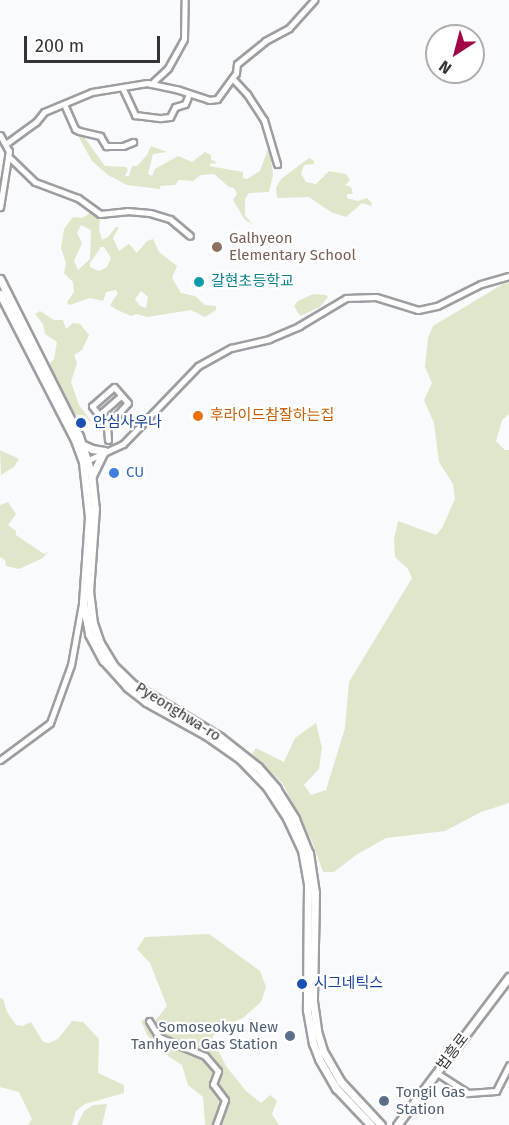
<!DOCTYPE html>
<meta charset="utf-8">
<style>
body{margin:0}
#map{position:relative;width:509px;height:1125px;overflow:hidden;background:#f9fafd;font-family:"Fira Sans","Noto Sans KR",sans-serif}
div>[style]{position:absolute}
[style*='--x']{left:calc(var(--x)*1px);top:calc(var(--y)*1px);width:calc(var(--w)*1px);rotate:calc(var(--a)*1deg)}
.green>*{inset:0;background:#e0e6c9}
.roads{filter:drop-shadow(2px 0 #9d9ea1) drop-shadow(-2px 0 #9d9ea1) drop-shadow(0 2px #9d9ea1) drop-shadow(0 -2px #9d9ea1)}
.street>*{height:5px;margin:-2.5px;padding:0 2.5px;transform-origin:2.5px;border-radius:2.5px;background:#fff}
.secondary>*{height:7px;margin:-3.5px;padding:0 3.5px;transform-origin:3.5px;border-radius:3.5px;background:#fff}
.dots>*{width:16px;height:16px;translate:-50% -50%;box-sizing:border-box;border:3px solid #fff;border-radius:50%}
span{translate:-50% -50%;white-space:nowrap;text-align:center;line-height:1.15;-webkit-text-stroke:4.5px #fff;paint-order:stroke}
.education-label{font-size:15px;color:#785e54}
.left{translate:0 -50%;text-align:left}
.culture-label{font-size:15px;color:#0d838f}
.food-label{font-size:15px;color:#c56008}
.transit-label{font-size:15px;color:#164399}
.shop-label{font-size:15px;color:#366cbe}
.street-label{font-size:15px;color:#343435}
.service-label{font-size:15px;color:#4e5e75}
.right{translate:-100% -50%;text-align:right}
.north{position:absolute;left:425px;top:24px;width:60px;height:60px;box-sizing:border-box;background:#fff;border:2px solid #aeaeae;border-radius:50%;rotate:216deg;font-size:16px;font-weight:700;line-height:24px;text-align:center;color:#343435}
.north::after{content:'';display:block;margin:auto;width:21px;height:27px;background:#a10647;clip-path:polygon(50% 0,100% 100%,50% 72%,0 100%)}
.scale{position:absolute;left:24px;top:36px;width:136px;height:27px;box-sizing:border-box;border:3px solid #343435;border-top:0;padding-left:8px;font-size:18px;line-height:21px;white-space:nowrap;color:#343435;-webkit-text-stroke:4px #fff;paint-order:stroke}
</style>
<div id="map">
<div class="green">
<i style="clip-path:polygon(77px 134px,84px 137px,105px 166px,126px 167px,128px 170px,125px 176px,129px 176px,132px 166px,137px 166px,147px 155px,151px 146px,167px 152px,153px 154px,148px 174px,152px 176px,155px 169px,178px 156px,192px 162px,205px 152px,211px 155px,211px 160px,215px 161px,216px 164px,212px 163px,209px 166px,243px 172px,243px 178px,247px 179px,260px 171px,269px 146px,273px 175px,269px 192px,249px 193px,245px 199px,245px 216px,253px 224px,245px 220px,233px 200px,237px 194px,234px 188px,229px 187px,214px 174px,201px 175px,193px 181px,179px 180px,175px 185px,160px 186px,160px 189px,127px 185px,108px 175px,92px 161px)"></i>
<i style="clip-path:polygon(309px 158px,314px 161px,314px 164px,304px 165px,301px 174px,306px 182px,316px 184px,329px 171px,346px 174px,350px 180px,345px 185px,351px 187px,353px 194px,347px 194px,347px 198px,358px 201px,367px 198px,372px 203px,371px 206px,362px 203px,346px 217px,331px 212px,309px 197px,277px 198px,276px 188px,281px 179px)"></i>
<i style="clip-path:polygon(evenodd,90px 213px,100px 220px,99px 230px,102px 240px,108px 237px,116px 227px,119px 227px,113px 238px,119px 251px,129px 244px,137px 253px,147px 241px,153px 239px,159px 252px,177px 266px,172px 278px,181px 293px,195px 296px,205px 305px,216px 306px,216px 310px,205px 317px,191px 310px,147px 317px,137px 314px,131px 316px,115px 309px,110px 305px,118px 293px,116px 290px,106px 292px,103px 301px,90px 298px,69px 305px,67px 302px,74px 292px,73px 282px,64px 273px,66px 263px,61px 248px,64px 229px,73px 217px,82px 218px,90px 213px,81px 225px,91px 230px,90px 259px,78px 270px,74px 261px,82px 243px,77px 233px,81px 225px,90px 213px,101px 247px,104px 247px,111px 258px,107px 267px,99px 271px,90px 267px,90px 263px,101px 247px,90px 213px,141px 291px,148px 297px,146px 308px,140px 306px,135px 299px,141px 291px)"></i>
<i style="clip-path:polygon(509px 283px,509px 414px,502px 420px,496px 441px,505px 450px,509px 450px,509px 803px,481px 812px,445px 831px,386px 838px,356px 855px,334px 872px,323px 872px,313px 844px,283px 784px,252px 754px,256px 748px,284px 762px,295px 738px,316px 723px,322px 748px,319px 769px,304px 785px,311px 795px,326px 790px,345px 728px,349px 682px,412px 578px,408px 569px,395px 557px,394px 539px,398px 521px,436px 535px,442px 528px,455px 499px,453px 484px,439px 462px,434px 423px,424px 400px,432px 383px,425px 367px,428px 338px,433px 326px,503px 284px)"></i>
<i style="clip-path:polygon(313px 294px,326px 295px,328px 297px,320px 307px,300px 316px,294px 306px,298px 301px)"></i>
<i style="clip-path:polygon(40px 311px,54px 320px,63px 320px,66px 329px,73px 323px,80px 324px,89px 335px,82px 350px,74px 355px,77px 363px,71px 382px,79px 405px,91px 421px,88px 422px,71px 411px,47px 366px,54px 359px,57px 342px,45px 334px,43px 324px,35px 314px)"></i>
<i style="clip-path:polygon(0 450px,19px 459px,14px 467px,1px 475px)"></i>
<i style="clip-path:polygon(8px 502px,16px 514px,8px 525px,16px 531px,16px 535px,44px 554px,49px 551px,43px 558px,19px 569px,6px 566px,5px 560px,0 557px,0 505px)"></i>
<i style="clip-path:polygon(209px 934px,260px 971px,266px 987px,261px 1002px,243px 1018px,219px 1028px,212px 1038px,226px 1066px,246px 1091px,261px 1103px,270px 1095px,277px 1101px,272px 1114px,279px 1125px,205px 1125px,203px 1097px,188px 1085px,182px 1065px,165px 1054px,147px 1035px,141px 1020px,155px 1021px,167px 1006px,150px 963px,137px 949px,145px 937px)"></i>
<i style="clip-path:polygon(0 998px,3px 999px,7px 1012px,16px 1025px,23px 1026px,31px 1022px,43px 1042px,49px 1043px,58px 1039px,72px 1021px,83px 1022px,99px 1039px,98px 1073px,124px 1085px,124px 1093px,85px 1104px,76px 1111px,72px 1125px,28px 1125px,32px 1119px,19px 1092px,0 1087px)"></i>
<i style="clip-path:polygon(107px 1104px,102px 1125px,77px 1125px,84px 1111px,93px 1105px)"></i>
</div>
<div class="roads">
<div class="street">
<i style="--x:233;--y:79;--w:21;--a:47"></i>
<i style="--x:247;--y:94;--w:31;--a:57"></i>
<i style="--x:264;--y:120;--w:46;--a:73.5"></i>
<i style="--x:151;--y:84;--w:23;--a:-43"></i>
<i style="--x:168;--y:68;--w:33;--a:-61"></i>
<i style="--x:184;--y:39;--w:39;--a:-89"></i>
<i style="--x:123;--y:89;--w:29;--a:65"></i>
<i style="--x:135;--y:115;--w:26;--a:7"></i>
<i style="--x:161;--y:118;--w:9;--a:-6"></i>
<i style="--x:170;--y:117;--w:11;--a:-63"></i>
<i style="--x:175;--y:107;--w:10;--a:-17"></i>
<i style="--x:185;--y:104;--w:11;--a:-68"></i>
<i style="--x:64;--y:104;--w:27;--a:66"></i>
<i style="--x:75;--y:129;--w:4;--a:27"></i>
<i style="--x:79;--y:131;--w:22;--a:13"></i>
<i style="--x:100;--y:136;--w:12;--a:59"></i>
<i style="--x:106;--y:146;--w:17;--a:0"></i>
<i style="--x:123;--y:146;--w:11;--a:-22"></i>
<i style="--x:0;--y:135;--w:18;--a:61"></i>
<i style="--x:9;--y:151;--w:57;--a:99.1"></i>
<i style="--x:7;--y:143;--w:36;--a:-36"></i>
<i style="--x:36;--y:122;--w:13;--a:-51"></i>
<i style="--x:44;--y:112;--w:52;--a:-22.6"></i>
<i style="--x:92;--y:92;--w:56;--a:-9.3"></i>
<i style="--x:147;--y:83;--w:30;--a:12"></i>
<i style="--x:176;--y:89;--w:35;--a:18"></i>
<i style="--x:209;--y:100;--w:8;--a:-7"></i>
<i style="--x:217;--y:99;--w:32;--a:-54"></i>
<i style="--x:236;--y:73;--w:9;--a:-84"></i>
<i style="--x:237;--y:64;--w:36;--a:-39"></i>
<i style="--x:265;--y:41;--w:27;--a:-28"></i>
<i style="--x:289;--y:28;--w:38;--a:-48"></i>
<i style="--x:8;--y:156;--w:37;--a:44"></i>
<i style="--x:35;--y:182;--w:46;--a:20.4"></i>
<i style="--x:78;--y:198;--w:27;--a:36"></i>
<i style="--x:100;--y:214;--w:27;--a:-6"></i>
<i style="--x:127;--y:211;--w:23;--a:5"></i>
<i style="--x:150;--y:213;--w:21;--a:17"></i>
<i style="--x:170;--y:219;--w:26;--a:40"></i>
<i style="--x:99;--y:415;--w:29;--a:-41"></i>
<i style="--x:107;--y:426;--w:31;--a:-48"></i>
<i style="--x:128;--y:403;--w:21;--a:-131"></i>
<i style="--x:114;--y:387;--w:29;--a:139"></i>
<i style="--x:92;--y:406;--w:25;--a:53"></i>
<i style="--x:107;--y:426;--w:14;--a:86"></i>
<i style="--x:84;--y:462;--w:43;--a:-24.8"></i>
<i style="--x:123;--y:444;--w:108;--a:-46.1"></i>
<i style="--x:198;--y:366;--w:38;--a:-29"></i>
<i style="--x:231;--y:348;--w:39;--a:-13"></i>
<i style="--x:269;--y:339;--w:33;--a:-23"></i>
<i style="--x:299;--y:326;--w:55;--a:-30.8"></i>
<i style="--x:346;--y:298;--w:30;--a:-2"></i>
<i style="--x:376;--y:297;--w:44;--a:17.2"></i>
<i style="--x:418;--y:310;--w:19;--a:-12"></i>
<i style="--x:437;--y:306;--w:49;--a:-26.6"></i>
<i style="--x:481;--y:284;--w:29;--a:-16"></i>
<i style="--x:0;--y:760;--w:62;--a:-36.5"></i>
<i style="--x:50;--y:723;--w:62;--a:-70.1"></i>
<i style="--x:71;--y:665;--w:62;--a:-79.8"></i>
<i style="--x:149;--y:1021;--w:19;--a:58"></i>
<i style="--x:159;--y:1037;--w:50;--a:22.4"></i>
<i style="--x:205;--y:1056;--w:20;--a:49"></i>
<i style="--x:218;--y:1071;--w:14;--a:111"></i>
<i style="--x:213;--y:1084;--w:20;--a:53"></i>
<i style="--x:225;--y:1100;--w:27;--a:110"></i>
<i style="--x:437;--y:1073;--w:37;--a:33"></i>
<i style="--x:468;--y:1093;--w:28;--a:-4"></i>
<i style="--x:496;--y:1091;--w:29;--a:-63"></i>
</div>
<div class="secondary">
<i style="--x:0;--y:279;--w:176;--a:63.3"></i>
<i style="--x:79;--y:436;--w:38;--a:72"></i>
<i style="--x:91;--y:472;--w:36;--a:84"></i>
<i style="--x:95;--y:508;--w:83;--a:94.1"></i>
<i style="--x:89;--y:591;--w:32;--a:83"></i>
<i style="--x:93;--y:623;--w:21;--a:71"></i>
<i style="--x:100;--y:643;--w:27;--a:59"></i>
<i style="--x:114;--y:666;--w:28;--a:44"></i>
<i style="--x:134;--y:685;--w:100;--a:31.2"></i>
<i style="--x:220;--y:737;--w:48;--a:38.3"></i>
<i style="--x:258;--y:767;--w:28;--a:49"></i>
<i style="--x:276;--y:788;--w:36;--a:58"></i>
<i style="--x:295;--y:819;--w:37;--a:68"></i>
<i style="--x:309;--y:853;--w:40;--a:81.5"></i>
<i style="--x:315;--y:893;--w:108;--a:91.1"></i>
<i style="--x:313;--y:1001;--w:30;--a:82"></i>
<i style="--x:317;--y:1031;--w:21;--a:73"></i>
<i style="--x:323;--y:1051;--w:34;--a:60"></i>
<i style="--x:340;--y:1081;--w:60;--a:47"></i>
<i style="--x:0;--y:294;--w:164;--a:62.8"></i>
<i style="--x:75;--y:440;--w:23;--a:70"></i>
<i style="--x:83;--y:462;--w:55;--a:83.8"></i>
<i style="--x:89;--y:517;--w:85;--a:94"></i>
<i style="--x:83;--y:602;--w:33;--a:79"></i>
<i style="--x:89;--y:634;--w:30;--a:62"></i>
<i style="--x:103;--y:660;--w:36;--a:48"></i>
<i style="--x:127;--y:687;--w:24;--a:38"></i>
<i style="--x:146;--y:702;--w:70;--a:29.1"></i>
<i style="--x:207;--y:736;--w:40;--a:34.9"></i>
<i style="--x:240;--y:759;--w:39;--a:46"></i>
<i style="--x:267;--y:787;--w:37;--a:57"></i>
<i style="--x:287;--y:818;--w:35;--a:65"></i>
<i style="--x:302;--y:850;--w:35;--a:80"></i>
<i style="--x:308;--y:884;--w:126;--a:90.5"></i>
<i style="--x:307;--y:1010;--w:34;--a:80"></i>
<i style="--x:313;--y:1043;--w:17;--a:69"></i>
<i style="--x:319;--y:1059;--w:34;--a:60"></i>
<i style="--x:336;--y:1088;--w:51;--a:46.6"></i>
<i style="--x:83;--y:445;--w:10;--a:24"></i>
<i style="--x:92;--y:449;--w:12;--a:9"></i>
<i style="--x:104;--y:451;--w:28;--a:116"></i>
<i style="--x:397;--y:1125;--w:186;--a:-52.9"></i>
</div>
</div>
<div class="dots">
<i style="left:217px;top:247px;background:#8d6e63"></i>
<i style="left:199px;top:282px;background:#0f9aa8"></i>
<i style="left:198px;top:416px;background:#e8710a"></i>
<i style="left:81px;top:423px;background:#1a4fb4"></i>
<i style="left:114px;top:473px;background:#3f7fe0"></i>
<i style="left:302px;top:984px;background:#1a4fb4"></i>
<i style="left:290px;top:1036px;background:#5c6f8a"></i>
<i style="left:384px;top:1101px;background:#5c6f8a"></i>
</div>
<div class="education-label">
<span class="left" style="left:229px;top:247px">Galhyeon<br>Elementary School</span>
</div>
<div class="culture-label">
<span class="left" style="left:211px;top:282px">갈현초등학교</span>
</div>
<div class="food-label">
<span class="left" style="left:210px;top:416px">후라이드참잘하는집</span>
</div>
<div class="transit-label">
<span class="left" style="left:93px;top:423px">안심사우나</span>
<span class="left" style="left:314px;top:984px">시그네틱스</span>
</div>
<div class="shop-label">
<span class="left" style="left:126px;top:473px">CU</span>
</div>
<div class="street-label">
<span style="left:178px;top:712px;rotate:32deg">Pyeonghwa-ro</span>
<span style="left:453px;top:1052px;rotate:-53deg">법흥로</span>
</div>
<div class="service-label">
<span class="right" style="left:278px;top:1036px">Somoseokyu New<br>Tanhyeon Gas Station</span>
<span class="left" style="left:396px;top:1101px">Tongil Gas<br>Station</span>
</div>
<div class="north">N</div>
<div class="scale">200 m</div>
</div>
